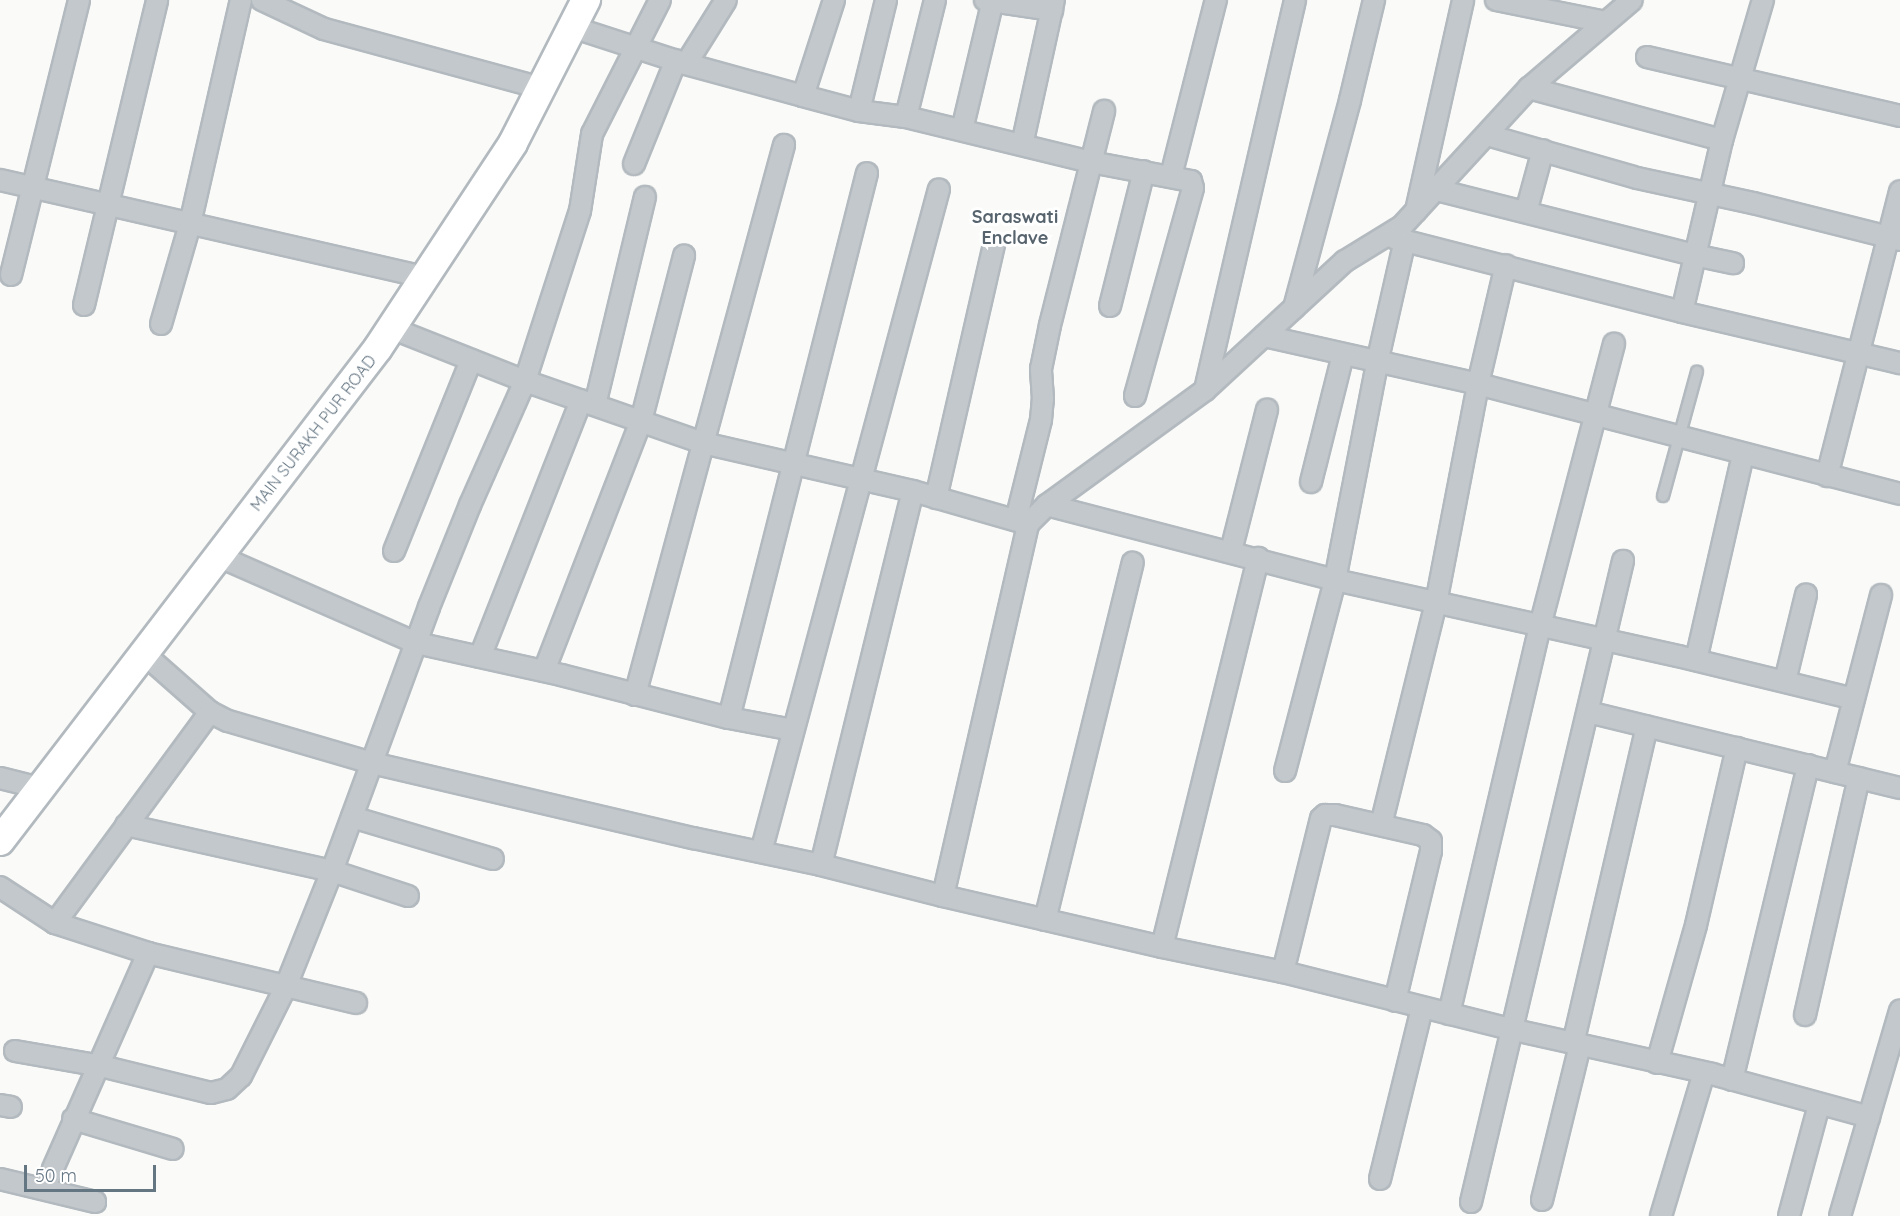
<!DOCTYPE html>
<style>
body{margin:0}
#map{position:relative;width:1900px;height:1216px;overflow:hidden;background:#fafaf8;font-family:Quicksand,sans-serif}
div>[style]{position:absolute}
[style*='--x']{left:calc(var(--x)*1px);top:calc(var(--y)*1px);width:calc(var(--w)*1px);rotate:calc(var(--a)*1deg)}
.roads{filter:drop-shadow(2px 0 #b3babf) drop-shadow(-2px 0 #b3babf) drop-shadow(0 2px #b3babf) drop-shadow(0 -2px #b3babf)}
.lane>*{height:10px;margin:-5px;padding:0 5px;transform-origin:5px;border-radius:5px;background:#c3c8cc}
.street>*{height:20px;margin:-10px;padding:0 10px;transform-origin:10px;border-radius:10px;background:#c3c8cc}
.secondary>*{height:28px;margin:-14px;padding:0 14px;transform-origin:14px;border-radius:14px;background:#fff}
span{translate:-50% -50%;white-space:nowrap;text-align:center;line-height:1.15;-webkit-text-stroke:6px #fff;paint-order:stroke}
.street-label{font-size:16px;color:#657683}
.neighbourhood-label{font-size:18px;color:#57646e;font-weight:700}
.scale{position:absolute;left:24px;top:1165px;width:132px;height:27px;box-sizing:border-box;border:3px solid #657683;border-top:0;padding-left:8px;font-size:18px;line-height:21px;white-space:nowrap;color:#657683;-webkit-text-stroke:4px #fff;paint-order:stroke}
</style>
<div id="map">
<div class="roads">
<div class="lane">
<i style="--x:1663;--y:496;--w:129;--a:-74.7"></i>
</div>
<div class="street">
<i style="--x:262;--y:0;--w:68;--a:25.1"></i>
<i style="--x:324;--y:29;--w:225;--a:15.2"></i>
<i style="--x:985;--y:0;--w:68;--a:8.5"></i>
<i style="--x:1496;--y:0;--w:111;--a:11.4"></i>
<i style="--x:572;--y:27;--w:120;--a:18"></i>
<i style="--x:686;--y:64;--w:121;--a:15.3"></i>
<i style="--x:803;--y:96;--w:101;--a:-72.1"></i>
<i style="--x:1647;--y:57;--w:260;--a:13.1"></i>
<i style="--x:686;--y:64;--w:75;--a:-58"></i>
<i style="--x:1529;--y:88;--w:200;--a:15.1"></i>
<i style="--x:803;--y:96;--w:58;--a:15"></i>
<i style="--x:859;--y:111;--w:47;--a:7.3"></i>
<i style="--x:906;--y:117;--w:190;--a:13.7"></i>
<i style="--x:1091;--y:162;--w:102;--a:10.8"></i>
<i style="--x:1191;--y:181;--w:7;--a:74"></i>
<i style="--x:1193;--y:188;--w:216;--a:105.6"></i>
<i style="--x:859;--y:111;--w:114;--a:-76.3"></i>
<i style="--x:906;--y:117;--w:121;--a:-76.1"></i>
<i style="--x:962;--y:130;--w:134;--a:-76.6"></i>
<i style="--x:1487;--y:135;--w:156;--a:16"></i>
<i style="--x:1637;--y:178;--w:119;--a:12.2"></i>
<i style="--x:1753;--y:203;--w:152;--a:14.1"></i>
<i style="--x:1022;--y:145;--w:148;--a:-77.6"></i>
<i style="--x:634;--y:164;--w:112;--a:-68"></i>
<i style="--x:1171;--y:176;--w:182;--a:-75.7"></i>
<i style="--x:0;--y:180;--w:435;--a:12.9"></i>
<i style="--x:1437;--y:190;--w:265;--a:14.2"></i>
<i style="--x:1694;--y:255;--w:40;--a:12"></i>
<i style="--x:1416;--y:211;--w:216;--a:-77.4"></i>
<i style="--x:1526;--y:212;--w:64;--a:-74.7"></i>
<i style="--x:1394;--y:238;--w:297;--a:14.4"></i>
<i style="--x:1682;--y:312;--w:224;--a:13.2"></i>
<i style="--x:11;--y:275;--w:283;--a:-76.1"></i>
<i style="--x:84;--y:305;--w:314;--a:-76.5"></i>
<i style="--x:1110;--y:306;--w:139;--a:-75.9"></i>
<i style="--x:1294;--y:308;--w:215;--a:-74.9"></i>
<i style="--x:1350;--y:100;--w:103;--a:-76.5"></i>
<i style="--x:1682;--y:312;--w:177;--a:-76.9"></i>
<i style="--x:1722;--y:140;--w:146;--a:-73.7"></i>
<i style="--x:161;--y:324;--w:104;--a:-73.8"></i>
<i style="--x:190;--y:224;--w:230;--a:-77.2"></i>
<i style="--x:391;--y:328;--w:144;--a:21.6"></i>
<i style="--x:525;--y:381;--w:188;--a:19.2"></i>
<i style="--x:703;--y:443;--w:215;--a:12.9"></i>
<i style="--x:913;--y:491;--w:120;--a:16"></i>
<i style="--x:1264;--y:336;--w:219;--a:12.6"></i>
<i style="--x:1478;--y:384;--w:436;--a:14.6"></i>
<i style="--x:1205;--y:390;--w:400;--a:-77"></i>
<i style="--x:595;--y:405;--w:214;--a:-76.5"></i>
<i style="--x:1827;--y:476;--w:294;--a:-75.6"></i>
<i style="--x:1311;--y:482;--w:131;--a:-75.9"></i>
<i style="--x:936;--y:498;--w:260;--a:-77.1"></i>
<i style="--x:1047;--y:505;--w:298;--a:14.6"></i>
<i style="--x:1335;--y:580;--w:351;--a:12.5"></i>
<i style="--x:1678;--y:656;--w:181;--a:13.7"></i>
<i style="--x:1016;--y:520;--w:103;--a:-76"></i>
<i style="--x:1041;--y:420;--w:21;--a:-85"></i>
<i style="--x:1043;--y:399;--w:30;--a:-94"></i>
<i style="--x:1041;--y:369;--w:45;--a:-78.4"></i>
<i style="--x:1050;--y:325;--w:221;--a:-75.8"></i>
<i style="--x:394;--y:551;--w:206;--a:-68"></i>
<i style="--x:1231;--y:551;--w:146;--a:-75.7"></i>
<i style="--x:218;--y:556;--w:216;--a:23.7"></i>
<i style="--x:416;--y:643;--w:148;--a:12.4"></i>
<i style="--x:561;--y:675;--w:173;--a:14.4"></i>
<i style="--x:729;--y:718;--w:65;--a:10.6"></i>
<i style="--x:142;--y:652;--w:91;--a:41.4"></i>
<i style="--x:210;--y:712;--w:20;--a:27"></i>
<i style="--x:228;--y:721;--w:150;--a:16.3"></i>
<i style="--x:372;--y:763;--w:330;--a:13.2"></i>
<i style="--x:693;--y:838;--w:131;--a:11.9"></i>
<i style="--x:821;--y:865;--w:126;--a:14.3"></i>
<i style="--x:943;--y:896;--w:225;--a:13.1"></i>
<i style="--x:1162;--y:947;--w:124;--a:11.7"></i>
<i style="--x:1283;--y:972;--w:238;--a:14.1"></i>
<i style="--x:1514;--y:1030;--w:203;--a:12.5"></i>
<i style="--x:1712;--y:1074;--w:163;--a:15.3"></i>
<i style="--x:480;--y:657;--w:276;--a:-68.5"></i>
<i style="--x:1696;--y:660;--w:210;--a:-77.1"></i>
<i style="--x:544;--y:671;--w:268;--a:-68.8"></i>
<i style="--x:641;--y:421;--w:171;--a:-75.4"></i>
<i style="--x:1785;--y:681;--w:89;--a:-76.3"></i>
<i style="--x:635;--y:695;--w:570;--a:-74.84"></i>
<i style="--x:1588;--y:712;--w:321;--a:13.7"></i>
<i style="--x:729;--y:718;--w:562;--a:-75.79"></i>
<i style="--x:1285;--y:771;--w:197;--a:-75.3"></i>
<i style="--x:1335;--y:580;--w:221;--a:-79"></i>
<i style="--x:1377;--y:363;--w:126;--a:-77.2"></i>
<i style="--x:1835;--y:772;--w:183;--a:-75.4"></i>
<i style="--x:0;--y:778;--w:41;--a:14"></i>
<i style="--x:352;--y:817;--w:147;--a:16.6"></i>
<i style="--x:126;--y:825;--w:211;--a:12.6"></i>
<i style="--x:332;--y:871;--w:80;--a:18.2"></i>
<i style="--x:1381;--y:825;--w:229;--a:-76.1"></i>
<i style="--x:1436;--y:603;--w:223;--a:-79.1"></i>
<i style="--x:1478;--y:384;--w:122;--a:-76.8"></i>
<i style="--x:761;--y:852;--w:686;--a:-74.97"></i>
<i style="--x:821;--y:865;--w:385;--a:-76.2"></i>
<i style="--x:0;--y:887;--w:66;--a:33.2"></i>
<i style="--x:55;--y:923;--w:98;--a:17.9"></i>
<i style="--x:148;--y:953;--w:214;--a:13.5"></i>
<i style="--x:943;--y:896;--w:382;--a:-77.1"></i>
<i style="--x:1028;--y:524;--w:27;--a:-45"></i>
<i style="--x:1047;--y:505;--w:195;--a:-36"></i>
<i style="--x:1205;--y:390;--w:190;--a:-42.7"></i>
<i style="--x:1345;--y:261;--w:67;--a:-31.6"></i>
<i style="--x:1402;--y:226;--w:188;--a:-47.4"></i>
<i style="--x:1529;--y:88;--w:135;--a:-40.5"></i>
<i style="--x:1045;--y:920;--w:368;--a:-76.2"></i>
<i style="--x:55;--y:923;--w:262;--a:-53.7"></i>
<i style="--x:1162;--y:947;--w:401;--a:-76.1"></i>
<i style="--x:1283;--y:972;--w:158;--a:-76.1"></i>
<i style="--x:1321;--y:819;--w:6;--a:-45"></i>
<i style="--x:1325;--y:815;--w:10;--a:0"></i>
<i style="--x:1335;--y:815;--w:90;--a:12.8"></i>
<i style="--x:1423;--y:835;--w:10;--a:37"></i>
<i style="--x:1431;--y:841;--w:10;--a:90"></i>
<i style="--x:1431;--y:851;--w:154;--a:103.5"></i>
<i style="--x:1449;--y:1014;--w:399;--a:-76.8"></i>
<i style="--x:1540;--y:626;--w:292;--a:-75.3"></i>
<i style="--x:1805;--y:1015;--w:243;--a:-77.2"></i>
<i style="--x:1573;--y:1044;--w:326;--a:-76.9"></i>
<i style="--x:15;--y:1051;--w:87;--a:9.9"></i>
<i style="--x:101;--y:1066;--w:113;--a:13.8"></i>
<i style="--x:211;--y:1093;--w:16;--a:-14"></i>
<i style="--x:227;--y:1089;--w:19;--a:-43"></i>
<i style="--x:241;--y:1076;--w:101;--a:-63.4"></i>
<i style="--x:286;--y:986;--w:124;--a:-68.2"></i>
<i style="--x:332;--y:871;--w:281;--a:-69.8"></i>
<i style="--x:429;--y:607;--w:110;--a:-68.1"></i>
<i style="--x:470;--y:505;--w:136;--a:-66.1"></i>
<i style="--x:525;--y:381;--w:179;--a:-72.1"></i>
<i style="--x:580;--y:211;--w:78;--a:-81.1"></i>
<i style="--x:592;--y:134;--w:150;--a:-63.1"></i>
<i style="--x:1657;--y:1063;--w:143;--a:-74.2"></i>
<i style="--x:1696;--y:925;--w:182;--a:-77"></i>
<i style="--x:1732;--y:1080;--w:324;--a:-76.4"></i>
<i style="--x:0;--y:1105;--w:11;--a:10"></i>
<i style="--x:73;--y:1119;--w:104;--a:16.7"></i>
<i style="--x:0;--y:1179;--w:98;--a:13.6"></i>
<i style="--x:1380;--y:1179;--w:176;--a:-76.2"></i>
<i style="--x:44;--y:1189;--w:258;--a:-66.2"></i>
<i style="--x:1542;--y:1200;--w:160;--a:-76.2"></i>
<i style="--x:1471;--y:1202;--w:659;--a:-76.66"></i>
<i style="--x:1661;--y:1216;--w:149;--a:-73.3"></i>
<i style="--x:1789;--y:1216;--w:115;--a:-74.9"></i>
<i style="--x:1840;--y:1216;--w:214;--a:-73.7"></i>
</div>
<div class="secondary">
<i style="--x:0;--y:841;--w:621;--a:-52.52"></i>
<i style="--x:378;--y:348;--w:245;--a:-56.6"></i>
<i style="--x:513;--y:143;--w:161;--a:-63"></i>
</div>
</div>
<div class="street-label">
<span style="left:313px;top:433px;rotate:-52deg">MAIN SURAKH PUR ROAD</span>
</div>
<div class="neighbourhood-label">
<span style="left:1015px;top:228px">Saraswati<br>Enclave</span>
</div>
<div class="scale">50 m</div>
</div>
